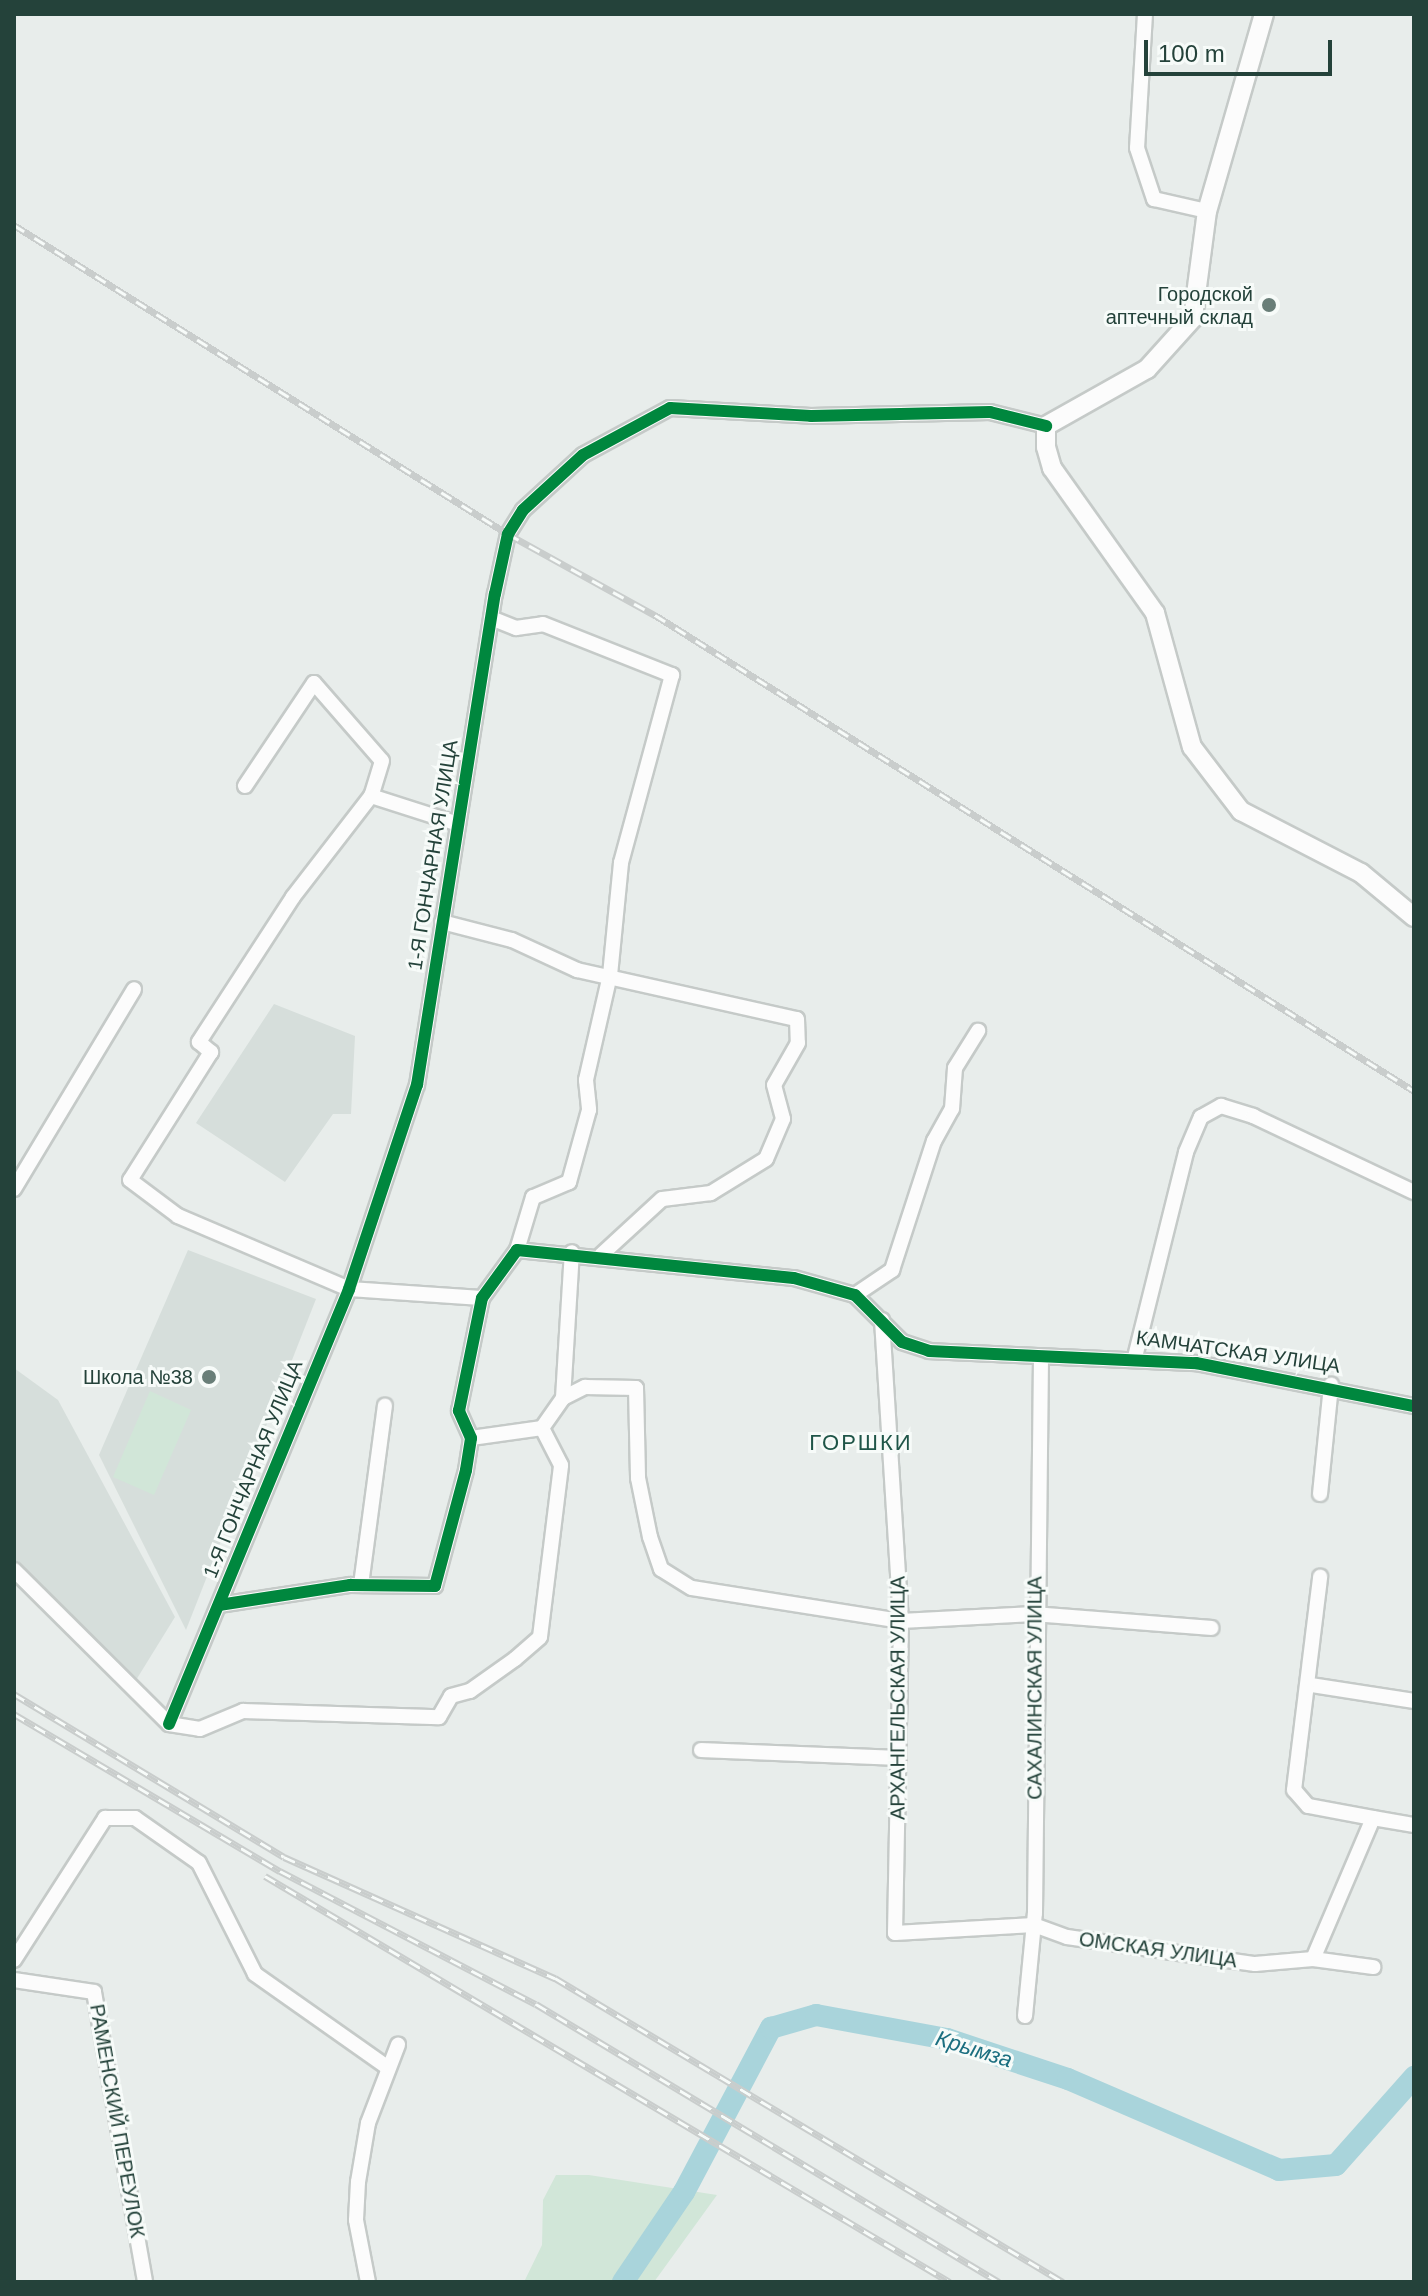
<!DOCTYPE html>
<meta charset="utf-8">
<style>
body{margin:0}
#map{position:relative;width:1428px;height:2296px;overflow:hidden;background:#e8edeb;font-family:Helvetica,sans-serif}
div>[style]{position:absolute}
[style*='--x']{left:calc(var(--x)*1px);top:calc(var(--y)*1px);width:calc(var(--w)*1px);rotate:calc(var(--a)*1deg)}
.built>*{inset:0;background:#d6dedb}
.green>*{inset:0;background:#d1e6d8}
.river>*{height:22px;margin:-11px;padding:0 11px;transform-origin:11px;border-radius:11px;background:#a9d4db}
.roads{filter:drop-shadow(2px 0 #c5cac8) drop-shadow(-2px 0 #c5cac8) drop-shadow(0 2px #c5cac8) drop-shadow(0 -2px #c5cac8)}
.minor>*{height:14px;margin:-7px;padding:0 7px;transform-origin:7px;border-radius:7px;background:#fcfcfc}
.tertiary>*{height:18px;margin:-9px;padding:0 9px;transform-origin:9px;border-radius:9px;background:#fcfcfc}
.rail>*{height:7px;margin-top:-3.5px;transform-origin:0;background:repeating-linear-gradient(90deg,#f7fbf9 0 12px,#c9cdcc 0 24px);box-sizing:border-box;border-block:2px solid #c9cdcc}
.cycleway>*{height:12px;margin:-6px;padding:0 6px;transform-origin:6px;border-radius:6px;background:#00873e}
.dots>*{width:22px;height:22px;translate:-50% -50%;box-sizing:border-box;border:4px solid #f7fbf9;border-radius:50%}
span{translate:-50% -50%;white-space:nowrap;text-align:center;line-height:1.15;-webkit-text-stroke:6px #f7fbf9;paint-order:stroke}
.poi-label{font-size:20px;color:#24423a}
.right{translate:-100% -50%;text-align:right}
.street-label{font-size:20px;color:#24423a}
.neighbourhood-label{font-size:22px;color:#1f5548;letter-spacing:2px}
.water-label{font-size:22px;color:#1c6f80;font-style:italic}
.frame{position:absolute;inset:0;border:16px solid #24423a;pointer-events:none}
.scale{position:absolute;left:1144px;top:40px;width:188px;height:36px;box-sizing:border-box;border:4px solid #24423a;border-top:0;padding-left:10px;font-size:24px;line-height:28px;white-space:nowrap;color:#24423a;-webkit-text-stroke:6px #f7fbf9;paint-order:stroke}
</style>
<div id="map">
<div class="built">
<i style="clip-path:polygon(274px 1004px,355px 1036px,351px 1114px,333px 1114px,285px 1182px,196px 1123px)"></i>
<i style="clip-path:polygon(188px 1250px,316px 1299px,186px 1630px,99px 1455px)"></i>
<i style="clip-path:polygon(14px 1368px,58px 1400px,175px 1617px,133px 1685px,14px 1561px)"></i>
</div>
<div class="green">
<i style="clip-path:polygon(150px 1391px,191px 1410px,154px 1495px,113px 1477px)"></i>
<i style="clip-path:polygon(556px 2175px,589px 2175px,717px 2195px,654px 2282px,524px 2282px,542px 2245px,543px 2200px)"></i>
</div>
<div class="river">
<i style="--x:623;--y:2282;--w:109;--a:-55.9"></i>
<i style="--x:684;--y:2192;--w:186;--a:-62.1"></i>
<i style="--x:771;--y:2028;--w:47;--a:-16.1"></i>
<i style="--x:816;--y:2015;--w:133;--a:10.4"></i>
<i style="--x:947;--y:2039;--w:127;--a:18.3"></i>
<i style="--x:1068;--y:2079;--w:230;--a:23.3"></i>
<i style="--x:1279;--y:2170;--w:57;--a:-5"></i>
<i style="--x:1336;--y:2165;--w:118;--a:-48.4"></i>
</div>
<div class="roads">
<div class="minor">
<i style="--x:1145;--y:14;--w:134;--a:93.4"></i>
<i style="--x:1137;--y:148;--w:54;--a:71.6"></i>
<i style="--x:1154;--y:199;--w:54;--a:12.8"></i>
<i style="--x:491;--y:618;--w:27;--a:22"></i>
<i style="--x:516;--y:628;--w:27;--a:-8"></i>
<i style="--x:543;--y:624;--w:139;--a:21.6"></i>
<i style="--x:672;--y:675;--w:195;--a:105.2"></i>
<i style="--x:621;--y:863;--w:113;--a:95.6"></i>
<i style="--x:610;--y:975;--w:108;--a:102.9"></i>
<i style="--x:586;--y:1080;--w:30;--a:84"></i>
<i style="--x:589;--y:1110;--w:75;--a:105.5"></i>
<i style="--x:569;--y:1182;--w:39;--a:157"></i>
<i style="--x:533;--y:1197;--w:55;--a:106.8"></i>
<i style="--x:245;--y:786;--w:124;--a:-56.2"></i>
<i style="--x:314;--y:683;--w:103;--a:48.9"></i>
<i style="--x:382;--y:761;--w:37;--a:107"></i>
<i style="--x:371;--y:796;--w:128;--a:127.7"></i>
<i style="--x:293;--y:897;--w:173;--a:123"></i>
<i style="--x:199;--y:1042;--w:16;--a:40"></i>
<i style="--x:211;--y:1052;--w:151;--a:122.3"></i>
<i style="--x:130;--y:1180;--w:60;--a:36.9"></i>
<i style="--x:178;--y:1216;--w:186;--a:23.1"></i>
<i style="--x:349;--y:1289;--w:133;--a:3.9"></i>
<i style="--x:371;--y:796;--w:91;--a:17.8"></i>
<i style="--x:442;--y:922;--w:72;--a:14.4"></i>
<i style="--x:512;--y:940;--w:72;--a:24.8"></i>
<i style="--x:577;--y:970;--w:225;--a:12.6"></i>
<i style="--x:797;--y:1019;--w:24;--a:88"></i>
<i style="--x:798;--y:1043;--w:48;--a:119.7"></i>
<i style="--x:774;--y:1085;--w:35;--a:75"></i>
<i style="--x:783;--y:1119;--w:43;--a:113"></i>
<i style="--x:766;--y:1159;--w:65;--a:148.3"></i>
<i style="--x:711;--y:1193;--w:49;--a:173"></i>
<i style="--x:662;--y:1199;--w:83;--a:137.4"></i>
<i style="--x:14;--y:1189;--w:233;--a:-59"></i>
<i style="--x:855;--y:1295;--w:45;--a:-34"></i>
<i style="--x:892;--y:1270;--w:136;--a:-72"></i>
<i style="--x:934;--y:1141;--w:37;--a:-61"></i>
<i style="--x:952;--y:1109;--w:41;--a:-85.8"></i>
<i style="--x:955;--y:1068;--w:44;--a:-58.1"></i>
<i style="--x:882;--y:1320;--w:302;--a:86.4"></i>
<i style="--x:901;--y:1621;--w:312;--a:91.1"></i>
<i style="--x:895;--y:1933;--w:139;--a:-3.3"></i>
<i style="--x:1034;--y:1925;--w:35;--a:20"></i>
<i style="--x:1067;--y:1937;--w:190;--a:8.2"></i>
<i style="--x:1255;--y:1964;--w:58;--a:-4.9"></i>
<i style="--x:1313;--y:1959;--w:61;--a:7.6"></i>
<i style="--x:1135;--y:1357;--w:211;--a:-76"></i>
<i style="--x:1186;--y:1152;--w:38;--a:-67"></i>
<i style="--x:1201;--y:1117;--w:23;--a:-29"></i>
<i style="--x:1221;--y:1106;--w:34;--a:17"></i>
<i style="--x:1253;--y:1116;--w:178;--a:25.3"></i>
<i style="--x:563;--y:1398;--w:146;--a:-86.5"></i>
<i style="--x:542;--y:1428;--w:37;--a:-55"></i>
<i style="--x:563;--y:1398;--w:25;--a:-27"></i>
<i style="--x:585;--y:1387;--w:51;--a:1.1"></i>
<i style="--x:636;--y:1388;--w:90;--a:88.7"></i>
<i style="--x:638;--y:1478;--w:60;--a:78.5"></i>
<i style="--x:650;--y:1537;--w:34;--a:71"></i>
<i style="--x:661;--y:1569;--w:36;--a:32"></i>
<i style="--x:692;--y:1588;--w:212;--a:9"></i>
<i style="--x:901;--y:1621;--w:133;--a:-3"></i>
<i style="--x:1034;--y:1614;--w:178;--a:4.5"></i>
<i style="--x:471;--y:1438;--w:72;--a:-8"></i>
<i style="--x:1320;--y:1494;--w:110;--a:-84.2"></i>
<i style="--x:14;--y:1570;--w:218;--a:44.8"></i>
<i style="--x:361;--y:1585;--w:181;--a:-82.4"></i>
<i style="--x:219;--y:1605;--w:133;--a:-8.7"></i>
<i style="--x:350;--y:1585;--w:85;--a:0.7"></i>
<i style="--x:435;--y:1586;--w:120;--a:-75"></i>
<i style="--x:466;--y:1470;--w:32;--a:-81"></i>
<i style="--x:471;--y:1438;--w:30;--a:-114"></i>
<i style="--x:459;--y:1411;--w:115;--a:-78.5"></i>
<i style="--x:482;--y:1298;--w:59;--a:-53.9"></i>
<i style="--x:517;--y:1250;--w:278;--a:5.8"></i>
<i style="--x:794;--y:1278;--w:63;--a:15.6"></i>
<i style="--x:855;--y:1295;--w:66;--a:45"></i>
<i style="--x:902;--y:1342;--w:28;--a:18"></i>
<i style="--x:929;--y:1351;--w:267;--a:2.6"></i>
<i style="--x:1196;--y:1363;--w:222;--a:11.2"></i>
<i style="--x:1311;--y:1685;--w:104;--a:8.8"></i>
<i style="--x:169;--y:1724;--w:471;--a:-67.5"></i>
<i style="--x:349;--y:1289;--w:215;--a:-71.6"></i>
<i style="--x:417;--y:1085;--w:497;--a:-81"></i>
<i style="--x:495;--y:594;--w:61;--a:-77.8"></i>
<i style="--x:508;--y:534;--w:28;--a:-58"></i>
<i style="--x:523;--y:510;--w:81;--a:-42.5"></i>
<i style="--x:583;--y:455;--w:99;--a:-28.4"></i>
<i style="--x:670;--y:408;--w:141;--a:3.2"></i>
<i style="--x:811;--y:416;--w:179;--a:-1.3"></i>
<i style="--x:990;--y:412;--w:58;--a:14"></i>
<i style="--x:169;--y:1724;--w:31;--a:9"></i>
<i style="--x:200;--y:1729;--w:47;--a:-22.7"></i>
<i style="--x:243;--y:1711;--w:196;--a:1.8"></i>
<i style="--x:439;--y:1717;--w:24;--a:-60"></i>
<i style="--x:451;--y:1696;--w:20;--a:-15"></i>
<i style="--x:470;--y:1691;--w:55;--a:-35.4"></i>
<i style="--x:515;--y:1659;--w:33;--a:-41"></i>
<i style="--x:540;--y:1637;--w:173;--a:-83"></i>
<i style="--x:561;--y:1465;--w:42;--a:-117.2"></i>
<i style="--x:701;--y:1750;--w:198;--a:2.3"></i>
<i style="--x:1373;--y:1818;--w:42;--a:9.7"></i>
<i style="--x:1313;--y:1959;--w:153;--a:-66.9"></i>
<i style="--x:1373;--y:1818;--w:66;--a:-169.5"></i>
<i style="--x:1308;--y:1806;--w:21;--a:-131"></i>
<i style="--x:1294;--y:1790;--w:215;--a:-83"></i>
<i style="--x:14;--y:1960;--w:169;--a:-57.3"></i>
<i style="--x:105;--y:1818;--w:30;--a:0"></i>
<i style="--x:135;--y:1818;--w:78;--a:35.1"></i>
<i style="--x:199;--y:1863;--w:124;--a:63.2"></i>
<i style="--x:255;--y:1974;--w:161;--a:35.2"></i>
<i style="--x:14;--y:1980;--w:81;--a:8.5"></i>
<i style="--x:94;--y:1992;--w:294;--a:80"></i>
<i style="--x:1025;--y:2016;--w:103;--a:-84.5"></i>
<i style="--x:1035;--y:1913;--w:553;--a:-89.38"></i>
<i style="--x:368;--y:2282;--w:63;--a:-101"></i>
<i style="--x:356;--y:2220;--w:38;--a:-87"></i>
<i style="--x:358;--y:2182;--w:60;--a:-80.4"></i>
<i style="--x:368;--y:2123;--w:84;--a:-69"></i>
</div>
<div class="tertiary">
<i style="--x:1264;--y:14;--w:205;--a:106.1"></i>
<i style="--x:1207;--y:211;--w:108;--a:97.5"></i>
<i style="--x:1193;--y:318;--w:69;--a:132"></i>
<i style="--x:1147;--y:369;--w:116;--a:150.6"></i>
<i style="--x:1046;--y:426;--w:21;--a:90"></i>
<i style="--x:1046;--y:447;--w:22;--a:74"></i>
<i style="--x:1052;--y:468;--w:178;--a:54.6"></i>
<i style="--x:1155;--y:613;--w:139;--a:74.6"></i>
<i style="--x:1192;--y:747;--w:81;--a:52.6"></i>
<i style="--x:1241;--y:811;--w:135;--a:27.3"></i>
<i style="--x:1361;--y:873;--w:69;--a:39.7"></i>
</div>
</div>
<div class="rail">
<i style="--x:14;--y:225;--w:583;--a:32.03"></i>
<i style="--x:508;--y:534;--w:168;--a:28.9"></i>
<i style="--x:655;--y:615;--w:896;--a:32.09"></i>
<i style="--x:14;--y:1694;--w:315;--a:31.1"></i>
<i style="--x:284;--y:1857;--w:297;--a:24.1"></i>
<i style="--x:555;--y:1978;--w:592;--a:30.9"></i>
<i style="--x:14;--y:1714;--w:309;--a:30.6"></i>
<i style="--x:280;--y:1871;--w:288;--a:27.5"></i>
<i style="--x:536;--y:2004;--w:540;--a:30.98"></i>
<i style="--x:265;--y:1876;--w:796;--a:30.66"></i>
</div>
<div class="cycleway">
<i style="--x:219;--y:1605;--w:133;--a:-8.7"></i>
<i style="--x:350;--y:1585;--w:85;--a:0.7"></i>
<i style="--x:435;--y:1586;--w:120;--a:-75"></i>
<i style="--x:466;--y:1470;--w:32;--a:-81"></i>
<i style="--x:471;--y:1438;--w:30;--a:-114"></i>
<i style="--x:459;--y:1411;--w:115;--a:-78.5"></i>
<i style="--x:482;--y:1298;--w:59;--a:-53.9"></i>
<i style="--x:517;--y:1250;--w:278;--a:5.8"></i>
<i style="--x:794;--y:1278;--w:63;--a:15.6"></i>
<i style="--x:855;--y:1295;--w:66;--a:45"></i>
<i style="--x:902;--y:1342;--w:28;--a:18"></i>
<i style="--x:929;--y:1351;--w:267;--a:2.6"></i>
<i style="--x:1196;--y:1363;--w:222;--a:11.2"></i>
<i style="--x:169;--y:1724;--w:471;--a:-67.5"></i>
<i style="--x:349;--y:1289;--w:215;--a:-71.6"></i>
<i style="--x:417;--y:1085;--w:497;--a:-81"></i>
<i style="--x:495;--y:594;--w:61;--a:-77.8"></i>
<i style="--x:508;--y:534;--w:28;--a:-58"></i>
<i style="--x:523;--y:510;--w:81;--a:-42.5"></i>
<i style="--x:583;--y:455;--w:99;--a:-28.4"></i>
<i style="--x:670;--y:408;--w:141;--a:3.2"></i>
<i style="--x:811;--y:416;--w:179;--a:-1.3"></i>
<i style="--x:990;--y:412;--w:58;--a:14"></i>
</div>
<div class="dots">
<i style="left:1269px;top:305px;background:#697e78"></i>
<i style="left:209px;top:1377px;background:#697e78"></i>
</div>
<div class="poi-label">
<span class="right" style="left:1253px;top:306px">Городской<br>аптечный склад</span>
<span class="right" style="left:193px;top:1377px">Школа №38</span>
</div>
<div class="street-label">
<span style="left:433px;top:855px;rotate:-81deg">1-Я ГОНЧАРНАЯ УЛИЦА</span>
<span style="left:1238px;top:1352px;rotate:8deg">КАМЧАТСКАЯ УЛИЦА</span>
<span style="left:253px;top:1469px;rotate:-68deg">1-Я ГОНЧАРНАЯ УЛИЦА</span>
<span style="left:1035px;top:1688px;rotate:-90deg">САХАЛИНСКАЯ УЛИЦА</span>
<span style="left:898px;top:1698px;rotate:-90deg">АРХАНГЕЛЬСКАЯ УЛИЦА</span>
<span style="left:1158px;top:1950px;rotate:8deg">ОМСКАЯ УЛИЦА</span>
<span style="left:117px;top:2121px;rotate:80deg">РАМЕНСКИЙ ПЕРЕУЛОК</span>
</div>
<div class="neighbourhood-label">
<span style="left:861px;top:1443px">ГОРШКИ</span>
</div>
<div class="water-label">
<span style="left:974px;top:2049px;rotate:17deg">Крымза</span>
</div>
<div class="frame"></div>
<div class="scale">100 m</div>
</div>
